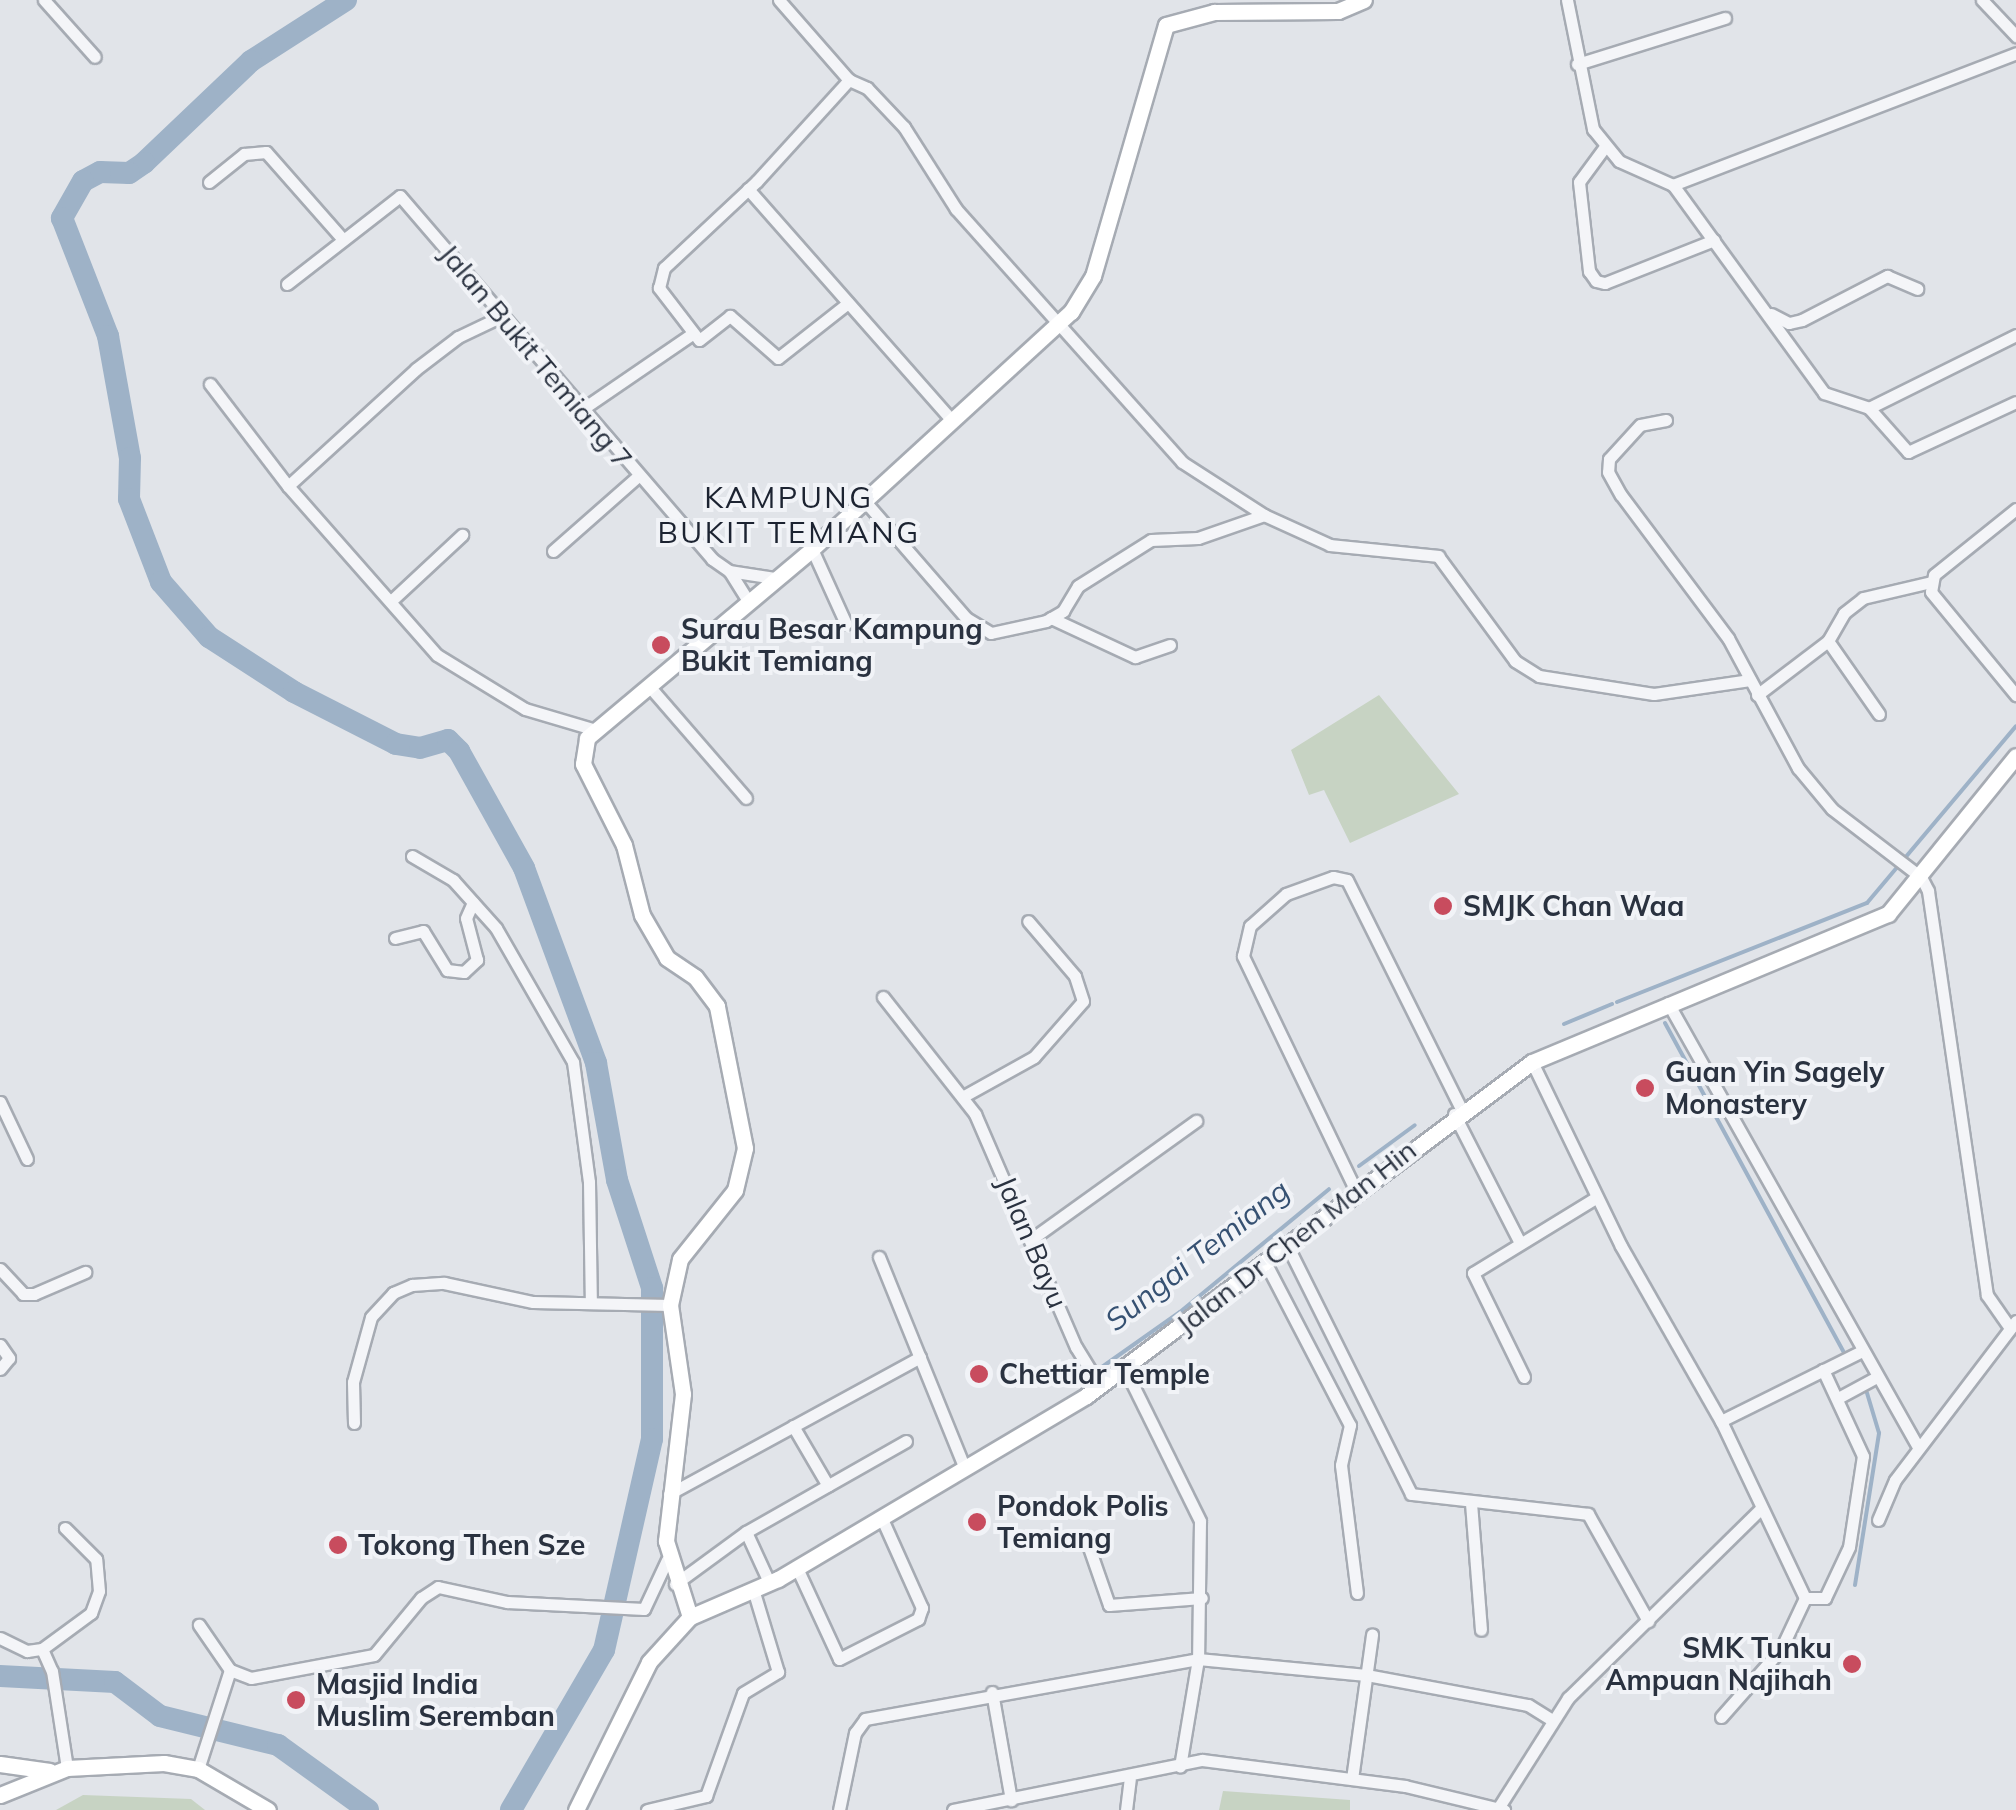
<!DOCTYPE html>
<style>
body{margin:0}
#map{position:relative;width:2016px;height:1810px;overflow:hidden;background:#e1e4e9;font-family:Mulish,sans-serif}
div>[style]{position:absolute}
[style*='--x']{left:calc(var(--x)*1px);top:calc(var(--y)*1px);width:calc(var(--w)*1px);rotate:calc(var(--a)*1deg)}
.green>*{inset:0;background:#c7d3c3}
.stream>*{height:4px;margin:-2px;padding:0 2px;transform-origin:2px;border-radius:2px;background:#9eb2c7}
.river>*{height:22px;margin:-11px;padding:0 11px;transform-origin:11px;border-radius:11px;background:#9eb2c7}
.roads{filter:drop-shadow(2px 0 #a6abb3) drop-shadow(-2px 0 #a6abb3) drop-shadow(0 2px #a6abb3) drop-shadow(0 -2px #a6abb3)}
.street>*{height:11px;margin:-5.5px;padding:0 5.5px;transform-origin:5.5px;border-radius:5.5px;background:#f4f5f8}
.secondary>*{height:15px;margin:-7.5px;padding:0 7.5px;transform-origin:7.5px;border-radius:7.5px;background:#fff}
.dots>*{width:28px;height:28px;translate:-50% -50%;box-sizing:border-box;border:5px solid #f1f3f7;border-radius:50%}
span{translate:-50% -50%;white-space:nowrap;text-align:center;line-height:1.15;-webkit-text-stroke:8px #f1f3f7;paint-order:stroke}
.street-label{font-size:28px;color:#2a3240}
.poi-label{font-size:28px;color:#2a3240;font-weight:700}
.left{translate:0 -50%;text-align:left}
.right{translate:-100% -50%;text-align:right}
.neighbourhood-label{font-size:30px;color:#1c2331;letter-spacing:2.5px}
.water-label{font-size:30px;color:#365172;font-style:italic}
</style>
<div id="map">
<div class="green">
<i style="clip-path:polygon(1379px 695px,1459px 794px,1350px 843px,1324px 790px,1309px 795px,1291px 750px)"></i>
<i style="clip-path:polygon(1223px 1791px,1350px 1800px,1350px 1810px,1219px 1810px)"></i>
<i style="clip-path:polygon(83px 1795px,191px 1799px,205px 1810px,56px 1810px)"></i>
</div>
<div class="stream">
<i style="--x:1617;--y:1002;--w:269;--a:-21.6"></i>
<i style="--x:1867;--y:903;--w:231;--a:-49.9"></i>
<i style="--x:1665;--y:1023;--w:375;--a:61.5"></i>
<i style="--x:1564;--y:1024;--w:52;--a:-22.6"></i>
<i style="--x:1359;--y:1166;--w:69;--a:-36.2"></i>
<i style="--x:1102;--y:1367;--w:95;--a:-35.2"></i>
<i style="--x:1180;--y:1312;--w:193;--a:-39.5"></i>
<i style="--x:1855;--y:1585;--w:154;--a:-81"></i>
<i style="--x:1879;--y:1433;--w:42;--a:-106.7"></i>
</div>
<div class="river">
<i style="--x:346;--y:0;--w:113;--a:147.3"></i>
<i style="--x:251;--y:61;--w:148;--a:136.4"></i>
<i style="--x:144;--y:163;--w:18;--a:146"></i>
<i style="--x:129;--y:173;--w:29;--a:-178"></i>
<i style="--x:100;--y:172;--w:19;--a:152"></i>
<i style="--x:83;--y:181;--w:43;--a:119.6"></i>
<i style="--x:62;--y:218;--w:127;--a:68.7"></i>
<i style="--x:108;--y:336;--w:124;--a:79.8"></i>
<i style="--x:130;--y:458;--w:41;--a:91.4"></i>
<i style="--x:129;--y:499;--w:89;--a:68.9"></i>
<i style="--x:161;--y:582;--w:73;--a:48.9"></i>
<i style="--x:209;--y:637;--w:101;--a:32.9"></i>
<i style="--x:294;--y:692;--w:114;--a:27"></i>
<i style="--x:396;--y:744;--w:24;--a:9"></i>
<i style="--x:420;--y:748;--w:29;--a:-16"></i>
<i style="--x:448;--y:740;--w:16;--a:45"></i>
<i style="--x:459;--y:751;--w:134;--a:60.9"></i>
<i style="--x:524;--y:868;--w:208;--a:69.7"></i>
<i style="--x:596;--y:1063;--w:119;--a:79.8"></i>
<i style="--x:617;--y:1180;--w:114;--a:72"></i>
<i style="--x:652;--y:1288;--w:151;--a:90"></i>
<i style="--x:652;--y:1439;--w:216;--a:102.8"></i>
<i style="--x:604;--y:1650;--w:185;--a:120.2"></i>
<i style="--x:0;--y:1676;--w:115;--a:3"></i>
<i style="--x:115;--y:1682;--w:56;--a:37.1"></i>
<i style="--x:160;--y:1716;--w:122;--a:13.8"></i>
<i style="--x:278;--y:1745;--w:111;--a:35.8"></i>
</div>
<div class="roads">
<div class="street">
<i style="--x:44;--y:0;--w:76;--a:48.2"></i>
<i style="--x:779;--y:0;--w:106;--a:48.8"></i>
<i style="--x:849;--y:80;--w:20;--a:24"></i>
<i style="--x:867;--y:88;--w:54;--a:46.5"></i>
<i style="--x:904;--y:127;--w:97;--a:57.6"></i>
<i style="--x:956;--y:209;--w:339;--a:48.2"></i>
<i style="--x:1182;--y:462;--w:98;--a:32.9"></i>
<i style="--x:1264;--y:515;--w:72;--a:24.4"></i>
<i style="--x:1330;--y:545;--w:109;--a:5.8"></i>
<i style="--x:1438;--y:556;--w:130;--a:53.7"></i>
<i style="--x:1515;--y:661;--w:28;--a:32"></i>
<i style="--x:1539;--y:676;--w:116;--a:8.9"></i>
<i style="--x:1654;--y:694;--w:97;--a:-8.3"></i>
<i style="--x:1567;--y:0;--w:132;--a:78.6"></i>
<i style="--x:1593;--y:129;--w:41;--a:50.9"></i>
<i style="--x:1619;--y:161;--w:59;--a:24"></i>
<i style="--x:1673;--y:185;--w:368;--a:-21"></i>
<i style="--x:1982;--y:0;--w:50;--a:46.6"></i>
<i style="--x:1577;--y:64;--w:155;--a:-17.3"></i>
<i style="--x:1604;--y:148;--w:42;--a:126.3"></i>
<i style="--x:1579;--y:182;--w:90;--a:83.6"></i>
<i style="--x:1589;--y:271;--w:12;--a:55"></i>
<i style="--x:1596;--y:281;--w:9;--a:13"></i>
<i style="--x:1605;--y:283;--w:117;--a:-21.5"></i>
<i style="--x:209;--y:182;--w:45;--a:-38.7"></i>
<i style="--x:244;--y:154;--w:22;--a:-5"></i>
<i style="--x:266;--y:152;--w:113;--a:48.6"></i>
<i style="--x:1673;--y:185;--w:257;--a:54"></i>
<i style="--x:1824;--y:393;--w:47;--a:18.4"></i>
<i style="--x:1869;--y:408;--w:164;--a:-26.4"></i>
<i style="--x:748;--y:189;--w:305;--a:48.6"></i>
<i style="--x:287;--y:284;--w:143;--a:-37.9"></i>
<i style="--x:400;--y:196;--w:479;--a:49.3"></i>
<i style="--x:712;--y:559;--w:21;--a:35"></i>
<i style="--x:729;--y:571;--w:46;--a:8.8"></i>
<i style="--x:848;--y:303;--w:89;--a:141.8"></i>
<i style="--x:778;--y:358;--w:64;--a:-138.8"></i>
<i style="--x:730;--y:316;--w:39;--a:142"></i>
<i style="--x:699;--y:340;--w:66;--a:-127.6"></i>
<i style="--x:659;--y:288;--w:21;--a:-76"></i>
<i style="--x:664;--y:268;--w:127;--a:-43.1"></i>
<i style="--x:757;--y:181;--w:137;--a:-47.7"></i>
<i style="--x:1771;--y:314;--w:20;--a:27"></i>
<i style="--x:1789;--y:323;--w:13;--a:-13"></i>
<i style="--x:1802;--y:320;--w:96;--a:-27.4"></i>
<i style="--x:1887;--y:276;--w:33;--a:23"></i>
<i style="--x:210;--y:384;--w:128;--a:52.6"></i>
<i style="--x:288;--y:486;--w:225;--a:48.6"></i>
<i style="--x:437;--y:655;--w:103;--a:31.5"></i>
<i style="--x:525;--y:709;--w:74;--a:16.5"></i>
<i style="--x:1869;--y:408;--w:59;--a:48.4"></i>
<i style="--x:1908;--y:452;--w:119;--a:-24.8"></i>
<i style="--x:581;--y:410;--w:135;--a:-34.4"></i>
<i style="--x:1666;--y:420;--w:26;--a:169"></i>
<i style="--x:1640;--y:425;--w:46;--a:132.4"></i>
<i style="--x:1609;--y:459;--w:13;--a:94"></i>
<i style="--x:1608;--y:472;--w:26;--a:61"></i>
<i style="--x:1621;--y:495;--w:179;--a:53.2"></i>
<i style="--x:1728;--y:638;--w:148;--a:61.7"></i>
<i style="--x:1798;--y:768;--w:53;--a:50.3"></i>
<i style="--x:1832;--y:809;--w:112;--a:37.4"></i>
<i style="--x:1921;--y:877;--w:16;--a:63"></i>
<i style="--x:1928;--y:891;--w:408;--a:81.7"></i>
<i style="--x:1987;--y:1295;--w:40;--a:55.1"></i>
<i style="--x:288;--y:486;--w:173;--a:-42.4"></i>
<i style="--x:416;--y:369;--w:53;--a:-37.3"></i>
<i style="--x:458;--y:337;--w:47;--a:-25.5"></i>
<i style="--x:863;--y:499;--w:157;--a:49.1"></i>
<i style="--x:966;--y:618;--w:29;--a:31"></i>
<i style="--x:991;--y:633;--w:56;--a:-12.3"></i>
<i style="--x:1046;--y:621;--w:20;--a:-30"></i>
<i style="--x:1063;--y:611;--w:29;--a:-59"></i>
<i style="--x:1078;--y:586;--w:86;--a:-32.2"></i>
<i style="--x:1151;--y:540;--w:47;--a:-2.4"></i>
<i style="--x:1198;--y:538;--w:70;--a:-19.2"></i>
<i style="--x:2016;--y:509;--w:105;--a:141.2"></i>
<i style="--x:1934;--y:575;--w:17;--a:100"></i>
<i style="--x:1931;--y:592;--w:134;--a:50.5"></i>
<i style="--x:812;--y:549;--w:82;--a:65.6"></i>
<i style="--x:553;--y:551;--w:113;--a:-41.4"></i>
<i style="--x:730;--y:572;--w:31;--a:58"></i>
<i style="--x:392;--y:600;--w:96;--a:-42.9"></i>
<i style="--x:1051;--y:618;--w:93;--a:24.9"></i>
<i style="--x:1135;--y:657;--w:37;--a:-19"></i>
<i style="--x:1828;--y:641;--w:89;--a:55.1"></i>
<i style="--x:649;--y:686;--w:148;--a:49.1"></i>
<i style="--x:1757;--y:695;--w:89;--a:-37.3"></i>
<i style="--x:1828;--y:641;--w:32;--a:-60"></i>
<i style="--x:1844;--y:613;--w:24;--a:-38"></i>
<i style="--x:1863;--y:598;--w:70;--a:-13.2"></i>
<i style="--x:412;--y:856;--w:48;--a:30.3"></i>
<i style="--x:453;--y:880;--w:64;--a:48.1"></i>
<i style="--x:496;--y:928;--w:155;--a:60.1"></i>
<i style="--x:573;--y:1062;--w:121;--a:82.4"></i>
<i style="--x:589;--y:1182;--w:121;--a:89.1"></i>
<i style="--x:395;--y:938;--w:29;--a:-14"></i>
<i style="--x:423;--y:931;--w:46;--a:58.4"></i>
<i style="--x:447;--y:970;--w:17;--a:7"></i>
<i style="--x:464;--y:972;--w:18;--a:-43"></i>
<i style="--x:477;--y:960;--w:43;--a:-104.7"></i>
<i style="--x:466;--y:918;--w:17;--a:-66"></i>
<i style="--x:883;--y:997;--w:149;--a:51.8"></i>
<i style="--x:975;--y:1114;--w:254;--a:66.6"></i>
<i style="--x:1076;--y:1347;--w:46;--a:58.4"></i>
<i style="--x:1668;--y:1003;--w:510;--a:60.62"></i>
<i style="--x:1532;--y:1062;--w:204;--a:64.2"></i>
<i style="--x:1621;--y:1246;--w:202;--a:60.3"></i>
<i style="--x:964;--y:1096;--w:80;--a:-29.1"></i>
<i style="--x:1034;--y:1057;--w:74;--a:-48.8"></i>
<i style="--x:1083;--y:1001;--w:26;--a:-108"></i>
<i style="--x:1075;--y:976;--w:72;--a:-130.5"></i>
<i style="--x:0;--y:1102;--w:63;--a:64.7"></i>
<i style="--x:1454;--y:1114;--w:143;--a:62.9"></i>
<i style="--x:1356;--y:1191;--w:261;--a:-115.7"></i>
<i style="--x:1243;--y:956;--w:31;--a:-77"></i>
<i style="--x:1250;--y:926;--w:48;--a:-41.6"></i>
<i style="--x:1286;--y:894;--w:50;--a:-19.9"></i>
<i style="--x:1333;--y:877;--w:14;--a:12"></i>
<i style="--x:1347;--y:880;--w:256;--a:63.5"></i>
<i style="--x:1033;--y:1238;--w:201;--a:-35.7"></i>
<i style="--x:1287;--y:1245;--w:278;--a:63.5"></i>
<i style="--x:1411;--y:1494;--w:178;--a:6.4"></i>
<i style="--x:1588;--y:1514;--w:123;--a:60.7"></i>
<i style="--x:879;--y:1257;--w:226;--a:67.9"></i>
<i style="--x:1265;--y:1262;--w:184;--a:62.5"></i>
<i style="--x:1350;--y:1425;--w:41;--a:102.7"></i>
<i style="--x:1341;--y:1465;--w:129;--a:82.9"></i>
<i style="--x:0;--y:1269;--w:34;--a:47"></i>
<i style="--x:23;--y:1294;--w:11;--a:0"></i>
<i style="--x:34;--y:1294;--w:56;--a:-23.3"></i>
<i style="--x:0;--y:1345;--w:16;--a:55"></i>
<i style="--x:9;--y:1358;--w:14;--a:129"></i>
<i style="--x:1125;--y:1369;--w:169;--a:63.7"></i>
<i style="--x:1200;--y:1521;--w:138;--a:90.8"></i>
<i style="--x:1198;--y:1659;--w:109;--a:99.5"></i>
<i style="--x:1524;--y:1377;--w:116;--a:-116.1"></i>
<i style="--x:1473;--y:1273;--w:145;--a:-31.5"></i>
<i style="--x:1838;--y:1398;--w:42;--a:-28.4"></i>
<i style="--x:354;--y:1423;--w:41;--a:-91.4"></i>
<i style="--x:353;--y:1382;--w:67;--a:-74.5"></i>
<i style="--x:371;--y:1317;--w:33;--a:-47"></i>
<i style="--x:393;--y:1293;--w:21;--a:-23"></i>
<i style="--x:412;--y:1285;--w:32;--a:-4"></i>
<i style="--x:444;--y:1283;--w:91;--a:12.1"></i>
<i style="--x:533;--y:1302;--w:137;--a:1.3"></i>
<i style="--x:793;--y:1426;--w:69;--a:59.7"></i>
<i style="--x:669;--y:1494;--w:286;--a:-28.6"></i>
<i style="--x:1471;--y:1503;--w:127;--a:85.5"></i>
<i style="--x:1878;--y:1520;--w:43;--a:-67"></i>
<i style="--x:1895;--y:1480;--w:200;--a:-52.7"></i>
<i style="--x:1085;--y:1536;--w:73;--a:70.8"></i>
<i style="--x:1109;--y:1605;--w:93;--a:-4.3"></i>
<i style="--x:797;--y:1568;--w:100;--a:65.2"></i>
<i style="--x:839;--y:1659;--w:89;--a:-26.9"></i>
<i style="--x:918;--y:1619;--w:12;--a:-70"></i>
<i style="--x:922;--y:1608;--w:98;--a:-114.2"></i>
<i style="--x:769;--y:1582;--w:55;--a:-114.7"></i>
<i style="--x:746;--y:1532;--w:184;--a:-29.6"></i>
<i style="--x:675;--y:1584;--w:88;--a:-36.2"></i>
<i style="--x:1805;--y:1598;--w:20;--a:0"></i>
<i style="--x:1825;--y:1598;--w:56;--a:-64.8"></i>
<i style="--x:1849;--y:1547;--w:92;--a:-81.3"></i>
<i style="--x:1863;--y:1456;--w:95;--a:-114.9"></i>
<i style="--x:0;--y:1638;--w:30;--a:26"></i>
<i style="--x:27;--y:1651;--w:15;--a:-8"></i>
<i style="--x:42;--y:1649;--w:24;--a:66"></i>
<i style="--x:52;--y:1671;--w:98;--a:81.2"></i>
<i style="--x:42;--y:1649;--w:61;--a:-36.3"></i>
<i style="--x:91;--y:1613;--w:23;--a:-70"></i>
<i style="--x:99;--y:1591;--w:32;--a:-95"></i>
<i style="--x:96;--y:1559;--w:44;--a:-135"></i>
<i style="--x:230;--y:1670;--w:22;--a:21"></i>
<i style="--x:251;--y:1678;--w:125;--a:-10.6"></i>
<i style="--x:374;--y:1655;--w:74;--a:-50.5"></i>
<i style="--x:421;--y:1598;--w:20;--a:-33"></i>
<i style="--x:438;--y:1587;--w:71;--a:12.3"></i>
<i style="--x:507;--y:1602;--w:137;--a:2.9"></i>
<i style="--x:644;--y:1609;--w:54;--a:-64.9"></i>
<i style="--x:992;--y:1692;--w:110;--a:80"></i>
<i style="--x:1721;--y:1717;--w:91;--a:-48.6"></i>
<i style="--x:1781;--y:1649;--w:56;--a:-64.8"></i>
<i style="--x:1805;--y:1598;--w:196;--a:-115.4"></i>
<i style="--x:1721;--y:1421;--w:157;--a:-26.4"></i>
<i style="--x:198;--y:1769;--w:104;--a:-72.1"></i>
<i style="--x:230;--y:1670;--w:55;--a:-124.6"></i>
<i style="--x:1352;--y:1779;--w:146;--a:-82.1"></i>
<i style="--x:647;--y:1810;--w:61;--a:-13.3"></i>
<i style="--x:706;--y:1796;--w:109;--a:-70.2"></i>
<i style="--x:743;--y:1693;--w:41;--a:-31"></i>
<i style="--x:778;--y:1672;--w:87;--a:-106.8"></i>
<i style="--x:839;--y:1810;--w:79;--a:-78.3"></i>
<i style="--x:855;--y:1733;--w:17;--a:-54"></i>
<i style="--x:865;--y:1719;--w:338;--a:-10.2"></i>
<i style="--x:1198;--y:1659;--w:169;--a:5.4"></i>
<i style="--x:1366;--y:1675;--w:165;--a:10.5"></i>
<i style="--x:1528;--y:1705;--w:26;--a:32"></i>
<i style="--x:953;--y:1810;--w:254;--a:-11.4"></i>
<i style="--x:1202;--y:1760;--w:205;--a:7.3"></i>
<i style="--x:1405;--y:1786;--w:102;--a:13.6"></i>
<i style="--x:1126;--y:1810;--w:31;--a:-83"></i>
<i style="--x:1497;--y:1810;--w:133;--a:-57.6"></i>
<i style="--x:1568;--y:1698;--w:268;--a:-44.5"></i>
</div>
<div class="secondary">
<i style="--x:690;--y:1617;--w:80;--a:-107.5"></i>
<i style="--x:666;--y:1541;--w:148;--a:-83.4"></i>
<i style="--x:683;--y:1394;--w:90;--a:-98.3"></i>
<i style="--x:670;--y:1305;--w:47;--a:-77.7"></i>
<i style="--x:680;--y:1259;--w:88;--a:-51.4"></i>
<i style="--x:735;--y:1190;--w:43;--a:-76.6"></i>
<i style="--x:745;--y:1148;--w:145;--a:-101.2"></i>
<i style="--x:717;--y:1006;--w:36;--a:-127"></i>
<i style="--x:695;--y:977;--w:34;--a:-146"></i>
<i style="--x:667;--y:958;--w:50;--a:-120.2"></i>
<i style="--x:642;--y:915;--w:72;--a:-104.4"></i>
<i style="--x:624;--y:845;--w:91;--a:-116.8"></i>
<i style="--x:583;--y:764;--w:26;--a:-81"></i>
<i style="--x:587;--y:738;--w:294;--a:-40"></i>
<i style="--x:812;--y:549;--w:351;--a:-42.5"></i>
<i style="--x:1071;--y:312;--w:42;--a:-58.6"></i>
<i style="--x:1093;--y:276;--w:261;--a:-73.8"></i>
<i style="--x:1166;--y:25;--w:50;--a:-15.2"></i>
<i style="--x:1214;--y:12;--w:124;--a:-0.5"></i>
<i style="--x:1338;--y:11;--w:28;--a:-23"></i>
<i style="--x:0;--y:1764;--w:50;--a:8"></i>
<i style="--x:0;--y:1795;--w:72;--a:-21.9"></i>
<i style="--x:67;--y:1768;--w:97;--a:-3"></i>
<i style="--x:164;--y:1763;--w:35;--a:10"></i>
<i style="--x:198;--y:1769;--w:81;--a:30.4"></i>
<i style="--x:576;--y:1810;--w:165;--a:-63.7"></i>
<i style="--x:649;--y:1662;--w:61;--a:-47.7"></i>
<i style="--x:690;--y:1617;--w:96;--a:-23.4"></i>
<i style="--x:778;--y:1579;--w:358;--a:-30.7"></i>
<i style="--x:1086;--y:1396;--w:557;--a:-36.83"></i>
<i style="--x:1532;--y:1062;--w:386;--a:-22.6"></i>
<i style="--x:1888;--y:914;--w:203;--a:-51"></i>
</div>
</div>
<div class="dots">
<i style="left:661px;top:645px;background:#c84c5e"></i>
<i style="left:1443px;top:906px;background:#c84c5e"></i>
<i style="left:1645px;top:1088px;background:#c84c5e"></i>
<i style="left:979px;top:1374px;background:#c84c5e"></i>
<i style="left:977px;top:1522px;background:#c84c5e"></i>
<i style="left:338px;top:1545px;background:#c84c5e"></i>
<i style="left:1852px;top:1664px;background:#c84c5e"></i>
<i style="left:296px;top:1700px;background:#c84c5e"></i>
</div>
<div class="street-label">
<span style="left:536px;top:356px;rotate:50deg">Jalan Bukit Temiang 7</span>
<span style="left:1296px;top:1237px;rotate:-38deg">Jalan Dr Chen Man Hin</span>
<span style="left:1032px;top:1242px;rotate:67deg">Jalan Bayu</span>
</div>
<div class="poi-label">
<span class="left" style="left:681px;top:645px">Surau Besar Kampung<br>Bukit Temiang</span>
<span class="left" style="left:1463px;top:906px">SMJK Chan Waa</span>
<span class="left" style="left:1665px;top:1088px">Guan Yin Sagely<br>Monastery</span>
<span class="left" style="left:999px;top:1374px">Chettiar Temple</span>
<span class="left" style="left:997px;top:1522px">Pondok Polis<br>Temiang</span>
<span class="left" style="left:358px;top:1545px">Tokong Then Sze</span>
<span class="right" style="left:1832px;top:1664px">SMK Tunku<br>Ampuan Najihah</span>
<span class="left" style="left:316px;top:1700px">Masjid India<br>Muslim Seremban</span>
</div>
<div class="neighbourhood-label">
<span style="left:789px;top:514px">KAMPUNG<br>BUKIT TEMIANG</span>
</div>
<div class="water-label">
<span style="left:1197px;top:1255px;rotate:-38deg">Sungai Temiang</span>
</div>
</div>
